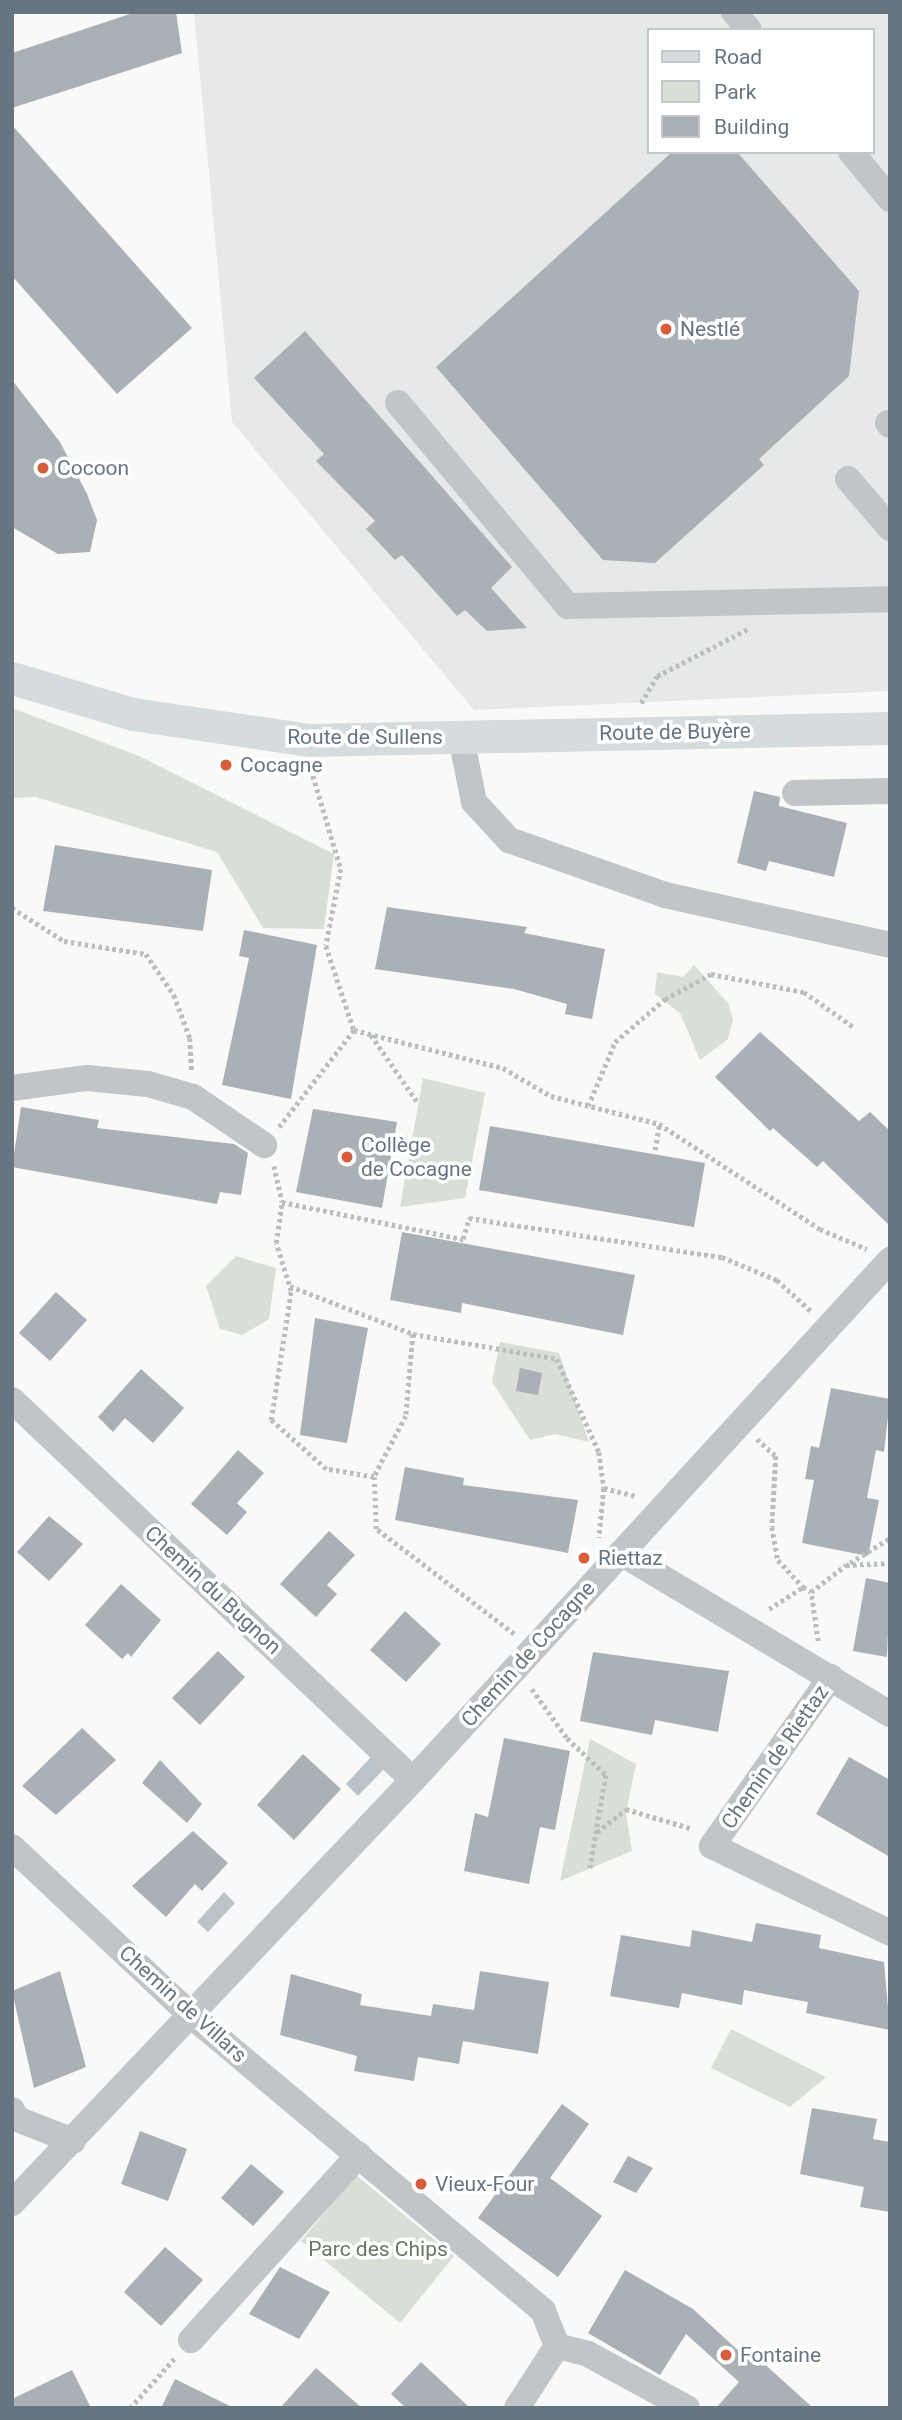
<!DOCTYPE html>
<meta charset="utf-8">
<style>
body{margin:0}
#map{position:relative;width:902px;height:2420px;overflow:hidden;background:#f9f9f7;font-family:Roboto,sans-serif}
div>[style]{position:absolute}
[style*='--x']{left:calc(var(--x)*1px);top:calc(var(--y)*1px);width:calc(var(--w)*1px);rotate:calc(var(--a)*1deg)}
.built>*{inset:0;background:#e7e8e8}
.green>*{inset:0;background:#d9ded7}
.water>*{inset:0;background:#bac4c8}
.building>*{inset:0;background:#a9b0b6}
.path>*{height:4.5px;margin-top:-2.25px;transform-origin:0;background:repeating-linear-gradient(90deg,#bbbec0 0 3.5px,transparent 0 7px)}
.minor>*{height:26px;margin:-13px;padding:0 13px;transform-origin:13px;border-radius:13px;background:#c1c5c8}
.major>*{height:33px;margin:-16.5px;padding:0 16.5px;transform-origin:16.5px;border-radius:16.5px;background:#d6dbde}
.dots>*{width:19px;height:19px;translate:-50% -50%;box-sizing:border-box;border:4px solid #fff;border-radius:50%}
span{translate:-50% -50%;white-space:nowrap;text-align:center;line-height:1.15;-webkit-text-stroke:7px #fff;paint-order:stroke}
.poi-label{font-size:21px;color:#667580}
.left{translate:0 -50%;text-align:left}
.street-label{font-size:21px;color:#667580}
.park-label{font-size:21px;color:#697865}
.frame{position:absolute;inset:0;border:14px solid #667580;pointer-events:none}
.legend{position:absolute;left:647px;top:28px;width:228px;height:126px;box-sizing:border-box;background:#fff;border:2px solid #c2c8cc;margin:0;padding:9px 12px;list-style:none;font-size:21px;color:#667580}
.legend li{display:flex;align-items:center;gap:14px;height:35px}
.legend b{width:35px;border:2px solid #c2c8cc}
</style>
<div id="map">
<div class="built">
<i style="clip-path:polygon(evenodd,194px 12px,890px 12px,890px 691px,474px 710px,232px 422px,194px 12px,648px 30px,872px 30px,872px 152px,648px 152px,648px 30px)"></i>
</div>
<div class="green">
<i style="clip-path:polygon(12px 708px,139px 756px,334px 854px,324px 929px,263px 928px,217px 852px,36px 797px,12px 798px)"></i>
<i style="clip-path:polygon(694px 965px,728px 1003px,733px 1019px,728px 1039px,700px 1060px,680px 1013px,655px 994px,657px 972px,683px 977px)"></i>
<i style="clip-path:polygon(423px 1078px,485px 1093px,465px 1198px,400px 1207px)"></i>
<i style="clip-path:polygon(236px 1256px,276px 1268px,269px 1319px,242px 1335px,220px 1329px,206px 1286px)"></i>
<i style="clip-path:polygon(500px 1342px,559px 1353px,589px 1442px,555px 1434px,530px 1440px,492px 1382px)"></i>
<i style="clip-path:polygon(590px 1739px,636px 1764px,626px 1813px,632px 1851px,560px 1881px)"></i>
<i style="clip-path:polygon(731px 2029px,826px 2077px,790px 2107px,711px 2068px)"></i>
<i style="clip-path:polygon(356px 2175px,454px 2256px,400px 2323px,301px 2241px)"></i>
</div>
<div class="water">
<i style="clip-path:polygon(371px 1757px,384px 1769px,358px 1796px,346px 1784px)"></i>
<i style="clip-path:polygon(224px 1892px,235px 1903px,208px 1932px,197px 1922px)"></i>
</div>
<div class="building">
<i style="clip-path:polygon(136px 12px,176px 12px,182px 53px,12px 108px,12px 53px)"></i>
<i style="clip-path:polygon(12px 125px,192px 328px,117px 394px,12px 276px)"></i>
<i style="clip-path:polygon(672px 152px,737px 152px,859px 291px,849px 376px,759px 459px,764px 465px,655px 563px,603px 560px,436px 367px)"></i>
<i style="clip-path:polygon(305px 331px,512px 567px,491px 588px,527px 628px,487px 631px,465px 610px,457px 616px,402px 555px,395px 560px,366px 529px,375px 521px,316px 461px,324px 454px,254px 378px)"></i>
<i style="clip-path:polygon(12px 380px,60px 442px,87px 494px,97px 520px,90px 552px,58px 554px,12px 527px)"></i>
<i style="clip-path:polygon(754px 791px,780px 797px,779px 806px,847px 823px,834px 877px,769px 861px,766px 871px,737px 863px)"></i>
<i style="clip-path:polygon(55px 845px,212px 870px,203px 931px,43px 911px)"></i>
<i style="clip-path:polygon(387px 907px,527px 927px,524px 933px,605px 949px,592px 1019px,565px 1014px,567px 1004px,514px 989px,375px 969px)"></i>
<i style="clip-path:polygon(244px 930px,317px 945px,291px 1099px,222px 1085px,249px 958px,239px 956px)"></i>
<i style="clip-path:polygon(760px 1032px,859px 1121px,870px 1112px,890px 1131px,890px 1226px,823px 1161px,817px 1167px,773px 1128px,770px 1131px,715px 1077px)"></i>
<i style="clip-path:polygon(21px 1107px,99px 1120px,97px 1128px,234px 1144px,248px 1153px,241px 1195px,220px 1192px,217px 1204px,12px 1167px)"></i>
<i style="clip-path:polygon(313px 1109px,397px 1122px,382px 1208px,296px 1192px)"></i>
<i style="clip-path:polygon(490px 1126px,705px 1163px,694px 1227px,479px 1190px)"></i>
<i style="clip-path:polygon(402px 1232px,635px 1275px,623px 1335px,462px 1303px,461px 1313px,390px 1300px)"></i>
<i style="clip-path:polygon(56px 1292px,87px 1320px,50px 1361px,19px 1333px)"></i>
<i style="clip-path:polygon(315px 1318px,368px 1328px,347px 1443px,300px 1435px)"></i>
<i style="clip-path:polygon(520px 1368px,542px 1373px,538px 1395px,516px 1391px)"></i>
<i style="clip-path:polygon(141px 1369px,184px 1408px,153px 1443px,125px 1418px,113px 1432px,98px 1417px)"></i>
<i style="clip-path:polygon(831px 1388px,890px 1399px,884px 1452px,876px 1450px,867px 1498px,879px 1500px,868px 1556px,802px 1543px,814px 1480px,805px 1479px,811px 1446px,819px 1448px)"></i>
<i style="clip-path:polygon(238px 1450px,264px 1473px,237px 1503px,247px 1512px,227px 1535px,191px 1504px)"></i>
<i style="clip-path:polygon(405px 1467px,464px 1478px,463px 1485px,578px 1500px,568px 1553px,395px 1520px)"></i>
<i style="clip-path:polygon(49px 1516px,83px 1544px,49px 1581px,17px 1552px)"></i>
<i style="clip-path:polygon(329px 1531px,355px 1555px,327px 1585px,337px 1594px,316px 1617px,280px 1584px)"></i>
<i style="clip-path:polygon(866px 1578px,890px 1583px,887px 1657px,853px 1651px)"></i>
<i style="clip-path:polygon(121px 1584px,161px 1620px,131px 1657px,128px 1653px,122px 1659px,85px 1625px)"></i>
<i style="clip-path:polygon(405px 1611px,441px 1644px,406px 1682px,370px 1650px)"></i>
<i style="clip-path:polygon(218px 1651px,245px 1677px,200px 1725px,172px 1698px)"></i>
<i style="clip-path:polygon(593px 1652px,729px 1671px,718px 1732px,655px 1720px,652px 1735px,580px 1721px)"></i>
<i style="clip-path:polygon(82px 1728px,116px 1760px,56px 1815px,22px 1786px)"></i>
<i style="clip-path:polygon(504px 1738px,570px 1751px,555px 1830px,540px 1827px,529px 1884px,464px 1871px,475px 1813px,488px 1817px)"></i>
<i style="clip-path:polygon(303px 1754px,341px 1789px,294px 1840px,257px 1805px)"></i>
<i style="clip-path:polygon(849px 1757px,890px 1780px,890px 1857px,816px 1814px)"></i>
<i style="clip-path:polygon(160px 1760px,202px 1804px,187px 1823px,142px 1783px)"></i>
<i style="clip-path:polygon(193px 1831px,228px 1863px,202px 1891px,195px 1884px,166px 1917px,132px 1886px)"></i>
<i style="clip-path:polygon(756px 1923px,821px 1935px,819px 1948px,884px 1962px,890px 2030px,806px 2013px,808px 2002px,744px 1990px,742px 2005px,682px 1993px,679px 2008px,610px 1996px,621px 1935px,690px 1947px,692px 1930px,752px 1942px)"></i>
<i style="clip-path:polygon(60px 1971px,86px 2067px,34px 2088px,12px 1991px)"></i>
<i style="clip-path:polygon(480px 1971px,549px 1982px,538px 2054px,463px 2041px,459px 2064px,418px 2057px,414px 2081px,354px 2071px,357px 2056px,280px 2035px,291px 1974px,362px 1994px,360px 2005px,431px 2016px,433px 2004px,474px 2010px)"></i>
<i style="clip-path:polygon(562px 2104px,589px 2124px,550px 2178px,602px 2216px,558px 2277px,478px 2218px)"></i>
<i style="clip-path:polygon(812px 2108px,877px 2119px,873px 2139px,890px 2142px,890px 2212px,860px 2207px,864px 2187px,800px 2174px)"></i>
<i style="clip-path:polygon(140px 2131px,187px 2149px,168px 2201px,121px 2184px)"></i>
<i style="clip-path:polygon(628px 2156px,653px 2168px,636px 2193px,613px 2182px)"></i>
<i style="clip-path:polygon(251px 2164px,284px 2192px,253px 2226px,221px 2198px)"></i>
<i style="clip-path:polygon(165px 2247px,203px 2280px,161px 2326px,124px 2292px)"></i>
<i style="clip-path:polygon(280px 2267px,330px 2292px,299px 2339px,249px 2314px)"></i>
<i style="clip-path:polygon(625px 2270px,693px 2309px,754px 2365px,759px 2359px,813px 2408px,716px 2408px,739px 2382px,686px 2334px,660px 2375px,588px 2333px)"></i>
<i style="clip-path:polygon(421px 2362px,470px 2408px,406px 2408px,391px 2394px)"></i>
<i style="clip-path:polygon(316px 2368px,362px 2408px,280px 2408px)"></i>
<i style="clip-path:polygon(72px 2370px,91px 2408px,12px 2408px,12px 2399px)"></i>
<i style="clip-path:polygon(175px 2379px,234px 2408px,161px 2408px)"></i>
</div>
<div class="path">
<i style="--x:641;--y:703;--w:31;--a:-59"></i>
<i style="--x:657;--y:676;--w:105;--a:-27.3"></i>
<i style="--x:311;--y:769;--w:104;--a:73.3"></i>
<i style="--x:341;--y:869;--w:78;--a:101"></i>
<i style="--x:326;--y:946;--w:89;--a:71.6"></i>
<i style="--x:12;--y:908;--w:62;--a:32.4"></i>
<i style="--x:64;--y:941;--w:83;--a:9"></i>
<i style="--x:146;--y:954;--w:50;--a:55.7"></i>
<i style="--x:174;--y:995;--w:46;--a:69.6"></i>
<i style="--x:190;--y:1038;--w:34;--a:87"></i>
<i style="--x:371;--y:1035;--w:83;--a:55.3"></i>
<i style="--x:588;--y:1106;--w:69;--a:-67.1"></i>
<i style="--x:615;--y:1042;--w:66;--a:-40.7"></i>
<i style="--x:665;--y:999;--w:52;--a:-28.5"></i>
<i style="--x:711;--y:974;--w:95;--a:11"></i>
<i style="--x:804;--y:992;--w:62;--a:35.2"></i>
<i style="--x:279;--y:1127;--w:123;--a:-52.3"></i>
<i style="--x:354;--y:1030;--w:154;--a:14.3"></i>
<i style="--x:503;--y:1068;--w:56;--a:30.3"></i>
<i style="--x:551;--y:1096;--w:112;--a:14.5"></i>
<i style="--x:659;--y:1124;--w:192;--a:33.1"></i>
<i style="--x:820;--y:1229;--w:51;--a:23.1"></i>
<i style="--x:655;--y:1150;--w:26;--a:-81"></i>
<i style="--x:274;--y:1166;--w:37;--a:77"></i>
<i style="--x:290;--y:1286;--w:132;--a:21.3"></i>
<i style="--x:413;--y:1334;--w:82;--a:94.9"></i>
<i style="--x:406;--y:1416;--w:69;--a:117.7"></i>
<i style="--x:413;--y:1334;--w:146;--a:9.8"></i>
<i style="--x:557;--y:1359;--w:102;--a:65.7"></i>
<i style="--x:599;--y:1452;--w:36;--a:82"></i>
<i style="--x:604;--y:1488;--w:50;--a:95.7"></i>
<i style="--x:757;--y:1439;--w:25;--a:42"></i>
<i style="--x:776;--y:1456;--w:71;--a:93.2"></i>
<i style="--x:772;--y:1527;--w:34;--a:80"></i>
<i style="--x:778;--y:1560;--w:37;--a:47"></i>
<i style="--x:604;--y:1488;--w:34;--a:14"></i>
<i style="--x:850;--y:1563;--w:47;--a:-32"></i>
<i style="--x:769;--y:1609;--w:40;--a:-32.9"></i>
<i style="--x:803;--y:1587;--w:9;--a:32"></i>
<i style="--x:514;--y:1634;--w:173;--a:-142.7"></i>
<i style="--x:376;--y:1529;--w:52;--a:-92.2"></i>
<i style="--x:374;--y:1477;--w:49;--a:-170.5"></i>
<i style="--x:326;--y:1469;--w:74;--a:-138.3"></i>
<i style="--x:271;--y:1420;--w:131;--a:-81.2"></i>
<i style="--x:291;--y:1291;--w:50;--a:-107.4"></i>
<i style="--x:276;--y:1243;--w:41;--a:-81.7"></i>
<i style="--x:282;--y:1202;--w:185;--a:11.6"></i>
<i style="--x:463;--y:1239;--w:22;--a:-74"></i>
<i style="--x:469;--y:1218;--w:256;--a:8.8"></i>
<i style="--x:722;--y:1257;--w:60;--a:22.7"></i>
<i style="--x:777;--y:1280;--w:46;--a:42.4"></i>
<i style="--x:818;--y:1641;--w:49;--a:-98.1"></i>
<i style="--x:811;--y:1592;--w:44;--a:-37.6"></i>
<i style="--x:846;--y:1565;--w:44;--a:-2.6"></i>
<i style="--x:532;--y:1689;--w:60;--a:54.5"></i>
<i style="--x:567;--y:1738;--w:54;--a:43.5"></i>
<i style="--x:606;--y:1775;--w:95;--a:99.7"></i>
<i style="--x:597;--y:1832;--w:37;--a:-38"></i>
<i style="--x:626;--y:1809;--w:70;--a:16.6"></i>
<i style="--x:130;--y:2408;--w:66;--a:-48.1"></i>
</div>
<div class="minor">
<i style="--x:734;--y:12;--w:23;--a:50"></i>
<i style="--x:851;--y:152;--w:61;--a:50.3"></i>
<i style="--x:398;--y:403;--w:265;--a:50.1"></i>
<i style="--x:568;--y:606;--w:322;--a:-1.2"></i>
<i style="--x:888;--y:423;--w:3;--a:45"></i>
<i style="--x:848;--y:479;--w:65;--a:49.4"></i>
<i style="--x:461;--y:737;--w:66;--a:78.7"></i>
<i style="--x:474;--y:802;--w:52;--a:47.4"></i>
<i style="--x:509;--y:840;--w:165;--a:19.4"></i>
<i style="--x:665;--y:895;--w:230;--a:12.5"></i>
<i style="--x:795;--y:793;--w:95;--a:-1.2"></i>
<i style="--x:12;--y:1088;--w:76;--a:-7.6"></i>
<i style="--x:87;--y:1078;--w:61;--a:5.6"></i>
<i style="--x:148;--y:1084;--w:47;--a:16.1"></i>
<i style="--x:193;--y:1097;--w:86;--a:34.1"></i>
<i style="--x:12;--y:1400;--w:552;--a:43.46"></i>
<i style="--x:621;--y:1553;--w:313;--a:30.9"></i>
<i style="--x:831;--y:1677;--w:207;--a:125.2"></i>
<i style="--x:712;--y:1846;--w:198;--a:26"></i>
<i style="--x:12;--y:1847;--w:248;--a:43.2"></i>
<i style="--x:193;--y:2017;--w:457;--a:40"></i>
<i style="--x:543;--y:2311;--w:38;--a:68"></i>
<i style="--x:12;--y:2110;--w:10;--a:61"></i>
<i style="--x:17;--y:2119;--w:60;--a:21.4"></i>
<i style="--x:12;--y:2203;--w:583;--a:-46.53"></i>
<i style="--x:413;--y:1780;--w:706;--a:-47.47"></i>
<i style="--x:191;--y:2340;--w:250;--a:-47.8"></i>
<i style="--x:557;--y:2346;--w:32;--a:14"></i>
<i style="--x:588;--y:2354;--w:113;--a:28.6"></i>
<i style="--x:517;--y:2408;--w:74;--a:-57.2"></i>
</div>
<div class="major">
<i style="--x:12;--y:678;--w:126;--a:16.6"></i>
<i style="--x:133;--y:714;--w:178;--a:8.4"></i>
<i style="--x:309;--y:740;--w:581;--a:-1.18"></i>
</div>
<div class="dots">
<i style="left:666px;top:329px;background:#d65e3b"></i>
<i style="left:43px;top:468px;background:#d65e3b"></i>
<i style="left:226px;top:765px;background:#d65e3b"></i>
<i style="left:347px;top:1157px;background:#d65e3b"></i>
<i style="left:584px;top:1558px;background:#d65e3b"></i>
<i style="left:421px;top:2184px;background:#d65e3b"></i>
<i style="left:726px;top:2355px;background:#d65e3b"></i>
</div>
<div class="poi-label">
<span class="left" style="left:680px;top:329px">Nestlé</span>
<span class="left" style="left:57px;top:468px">Cocoon</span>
<span class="left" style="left:240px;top:765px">Cocagne</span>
<span class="left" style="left:361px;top:1157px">Collège<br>de Cocagne</span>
<span class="left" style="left:598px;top:1558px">Riettaz</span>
<span class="left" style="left:435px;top:2184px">Vieux-Four</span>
<span class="left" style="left:740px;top:2355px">Fontaine</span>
</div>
<div class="street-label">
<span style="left:675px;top:732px;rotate:-1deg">Route de Buyère</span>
<span style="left:365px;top:737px">Route de Sullens</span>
<span style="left:213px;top:1590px;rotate:43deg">Chemin du Bugnon</span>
<span style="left:528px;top:1654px;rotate:-48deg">Chemin de Cocagne</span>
<span style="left:775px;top:1757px;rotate:-55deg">Chemin de Riettaz</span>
<span style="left:183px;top:2004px;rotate:42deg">Chemin de Villars</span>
</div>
<div class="park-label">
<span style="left:378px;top:2249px">Parc des Chips</span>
</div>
<div class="frame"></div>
<ul class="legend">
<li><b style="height:9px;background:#d6dbde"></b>Road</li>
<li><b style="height:19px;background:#d9ded7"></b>Park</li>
<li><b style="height:19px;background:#a9b0b6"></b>Building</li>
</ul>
</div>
